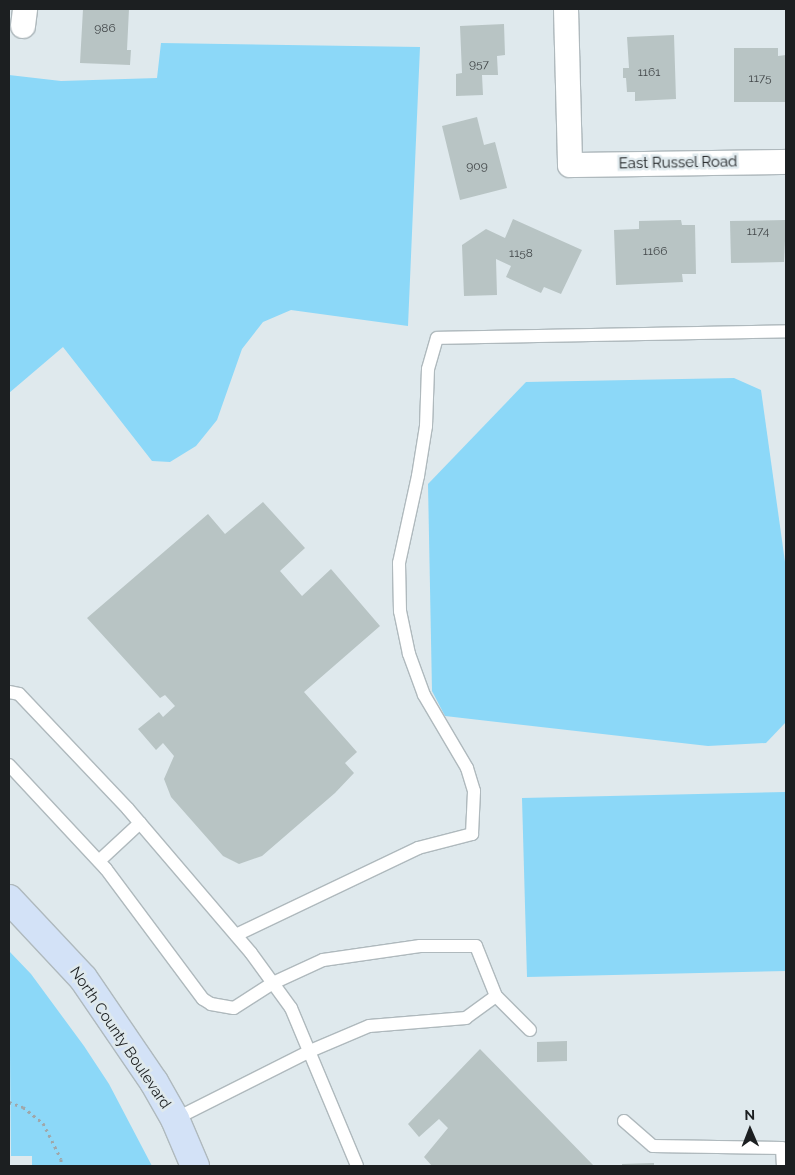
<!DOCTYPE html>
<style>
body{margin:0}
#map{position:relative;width:795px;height:1175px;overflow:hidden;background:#dfe9ed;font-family:Raleway,sans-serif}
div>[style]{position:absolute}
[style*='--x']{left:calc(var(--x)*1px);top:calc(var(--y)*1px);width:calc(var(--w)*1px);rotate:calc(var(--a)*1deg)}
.green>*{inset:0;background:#8cd8f8}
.building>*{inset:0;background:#b8c4c4}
.path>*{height:3px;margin-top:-1.5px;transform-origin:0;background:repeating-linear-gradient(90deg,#9fa7aa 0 2.5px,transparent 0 6.5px)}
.roads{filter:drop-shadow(1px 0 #afb9bd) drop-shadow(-1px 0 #afb9bd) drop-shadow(0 1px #afb9bd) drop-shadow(0 -1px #afb9bd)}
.lane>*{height:12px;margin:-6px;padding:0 6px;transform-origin:6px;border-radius:6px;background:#fff}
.street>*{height:24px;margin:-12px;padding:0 12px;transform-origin:12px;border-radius:12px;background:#fff}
.primary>*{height:28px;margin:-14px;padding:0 14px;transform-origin:14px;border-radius:14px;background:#d3e2f7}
span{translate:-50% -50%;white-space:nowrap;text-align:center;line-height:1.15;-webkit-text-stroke:5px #dfe9ed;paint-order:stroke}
.number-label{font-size:12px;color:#43484a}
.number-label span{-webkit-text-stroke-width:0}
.street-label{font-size:15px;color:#1c1f21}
.frame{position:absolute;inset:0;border:10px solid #1c1f21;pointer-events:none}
.north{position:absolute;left:725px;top:1105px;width:50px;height:50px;-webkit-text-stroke:4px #dfe9ed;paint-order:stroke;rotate:359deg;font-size:14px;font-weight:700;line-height:20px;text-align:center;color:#1c1f21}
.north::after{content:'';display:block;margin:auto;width:18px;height:22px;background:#1c1f21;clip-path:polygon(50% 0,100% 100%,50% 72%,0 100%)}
</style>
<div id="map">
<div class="green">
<i style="clip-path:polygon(161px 43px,420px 47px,408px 326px,291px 310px,263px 322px,242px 349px,217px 420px,196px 446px,170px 462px,152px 461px,63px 347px,9px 393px,9px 75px,61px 81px,157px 78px)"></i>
<i style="clip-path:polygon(734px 378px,761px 390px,786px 569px,786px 722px,766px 743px,708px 746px,445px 716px,432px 691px,428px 484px,526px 382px)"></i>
<i style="clip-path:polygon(786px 792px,786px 971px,527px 977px,522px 798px)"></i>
<i style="clip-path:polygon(9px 951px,31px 974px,84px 1046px,109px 1084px,152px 1166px,32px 1166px,32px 1156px,11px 1156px)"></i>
</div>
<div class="building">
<i style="clip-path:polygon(83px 9px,129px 9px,127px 50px,131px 50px,130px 65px,80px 63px)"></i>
<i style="clip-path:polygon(504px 24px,505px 55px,497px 56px,498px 75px,482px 75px,483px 95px,456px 96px,456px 74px,462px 73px,460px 26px)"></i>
<i style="clip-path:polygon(674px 35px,676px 99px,635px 101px,635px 92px,627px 92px,626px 78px,623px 78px,623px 68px,629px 68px,627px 37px)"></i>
<i style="clip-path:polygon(734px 48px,778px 48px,778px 56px,786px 55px,786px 102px,734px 102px)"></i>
<i style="clip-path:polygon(477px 117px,484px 145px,495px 142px,507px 188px,460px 200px,442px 126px)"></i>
<i style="clip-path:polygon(513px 219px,582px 250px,561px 294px,544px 287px,541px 293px,506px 277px,511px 266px,496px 259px,497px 295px,464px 296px,462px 245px,486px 229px,505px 238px)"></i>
<i style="clip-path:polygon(681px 220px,682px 225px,695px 225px,696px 274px,682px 274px,683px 282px,616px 285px,614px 230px,639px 229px,639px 221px)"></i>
<i style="clip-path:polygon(786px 220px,784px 262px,731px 263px,730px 221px)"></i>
<i style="clip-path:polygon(263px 502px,305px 548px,280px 571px,302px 596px,331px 569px,380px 626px,304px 692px,357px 752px,345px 763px,354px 773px,335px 793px,262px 856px,239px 864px,223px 856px,171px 797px,164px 779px,174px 756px,163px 743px,156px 750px,138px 729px,159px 712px,163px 717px,175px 706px,165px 695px,160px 698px,87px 618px,208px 514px,225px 534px)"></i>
<i style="clip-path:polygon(567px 1041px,567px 1061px,537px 1062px,537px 1042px)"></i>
<i style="clip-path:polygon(480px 1049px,594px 1166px,432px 1166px,424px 1157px,448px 1128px,439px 1119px,419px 1137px,408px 1124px)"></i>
<i style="clip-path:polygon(654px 1163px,654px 1166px,622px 1166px,622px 1164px)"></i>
</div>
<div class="path">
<i style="--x:9;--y:1102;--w:15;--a:20"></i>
<i style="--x:23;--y:1107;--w:26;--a:39"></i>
<i style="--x:43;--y:1123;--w:40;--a:63.4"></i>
<i style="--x:61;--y:1159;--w:7;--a:90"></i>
</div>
<div class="roads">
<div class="lane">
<i style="--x:9;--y:692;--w:10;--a:11"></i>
<i style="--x:19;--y:694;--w:158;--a:46.5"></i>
<i style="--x:128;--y:809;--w:189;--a:49.5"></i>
<i style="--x:251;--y:953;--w:68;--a:54"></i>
<i style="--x:291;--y:1008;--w:171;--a:67.3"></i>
<i style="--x:9;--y:765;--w:142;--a:47"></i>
<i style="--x:106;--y:869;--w:162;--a:53.3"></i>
<i style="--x:203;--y:999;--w:9;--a:32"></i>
<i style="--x:211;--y:1004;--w:23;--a:10"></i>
<i style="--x:234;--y:1008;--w:46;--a:-32.7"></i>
<i style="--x:273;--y:983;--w:55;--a:-24.7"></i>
<i style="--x:323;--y:960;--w:98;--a:-8.2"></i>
<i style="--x:420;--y:946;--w:56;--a:0"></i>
<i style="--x:476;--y:946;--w:54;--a:68.2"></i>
<i style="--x:496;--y:996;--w:37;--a:144"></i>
<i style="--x:466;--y:1018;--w:97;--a:175.3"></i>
<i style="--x:369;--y:1026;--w:64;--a:157"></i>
<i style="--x:310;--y:1051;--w:151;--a:153.3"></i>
<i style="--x:99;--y:861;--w:56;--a:-42.8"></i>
<i style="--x:236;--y:935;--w:202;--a:-25.5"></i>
<i style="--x:418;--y:848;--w:56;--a:-14.5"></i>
<i style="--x:472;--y:834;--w:43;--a:-87.3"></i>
<i style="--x:474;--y:791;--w:24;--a:-107"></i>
<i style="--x:467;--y:768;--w:85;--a:-120.5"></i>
<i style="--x:424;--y:695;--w:44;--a:-110.1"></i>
<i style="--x:409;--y:654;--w:44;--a:-101.8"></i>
<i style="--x:400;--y:611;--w:48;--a:-91.2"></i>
<i style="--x:399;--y:563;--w:89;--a:-77.7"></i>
<i style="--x:418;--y:476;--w:51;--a:-80.9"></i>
<i style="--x:426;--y:426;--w:57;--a:-88"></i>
<i style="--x:428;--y:369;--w:32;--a:-74"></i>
<i style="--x:437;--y:338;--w:349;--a:-1.1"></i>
<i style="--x:496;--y:996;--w:48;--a:45"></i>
<i style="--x:624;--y:1121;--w:38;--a:41"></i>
<i style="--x:653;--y:1146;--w:129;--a:0.9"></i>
<i style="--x:782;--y:1148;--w:18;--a:87"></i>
</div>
<div class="street">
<i style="--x:566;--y:9;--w:156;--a:88.5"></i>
<i style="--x:570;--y:165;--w:216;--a:-0.8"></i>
<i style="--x:23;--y:26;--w:17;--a:-83"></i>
</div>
<div class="primary">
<i style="--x:9;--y:899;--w:108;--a:46.9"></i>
<i style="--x:83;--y:978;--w:126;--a:55.7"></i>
<i style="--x:154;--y:1082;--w:43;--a:60.4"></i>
<i style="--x:175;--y:1119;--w:51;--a:66.9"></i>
</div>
</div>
<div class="number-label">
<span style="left:105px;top:29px">986</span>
<span style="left:479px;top:65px">957</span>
<span style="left:649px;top:73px">1161</span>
<span style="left:760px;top:79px">1175</span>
<span style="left:477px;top:167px">909</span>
<span style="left:758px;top:232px">1174</span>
<span style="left:655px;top:252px">1166</span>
<span style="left:521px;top:254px">1158</span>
</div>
<div class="street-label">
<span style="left:678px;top:163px;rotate:-1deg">East Russel Road</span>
<span style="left:120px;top:1038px;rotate:56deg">North County Boulevard</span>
</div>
<div class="frame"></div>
<div class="north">N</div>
</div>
